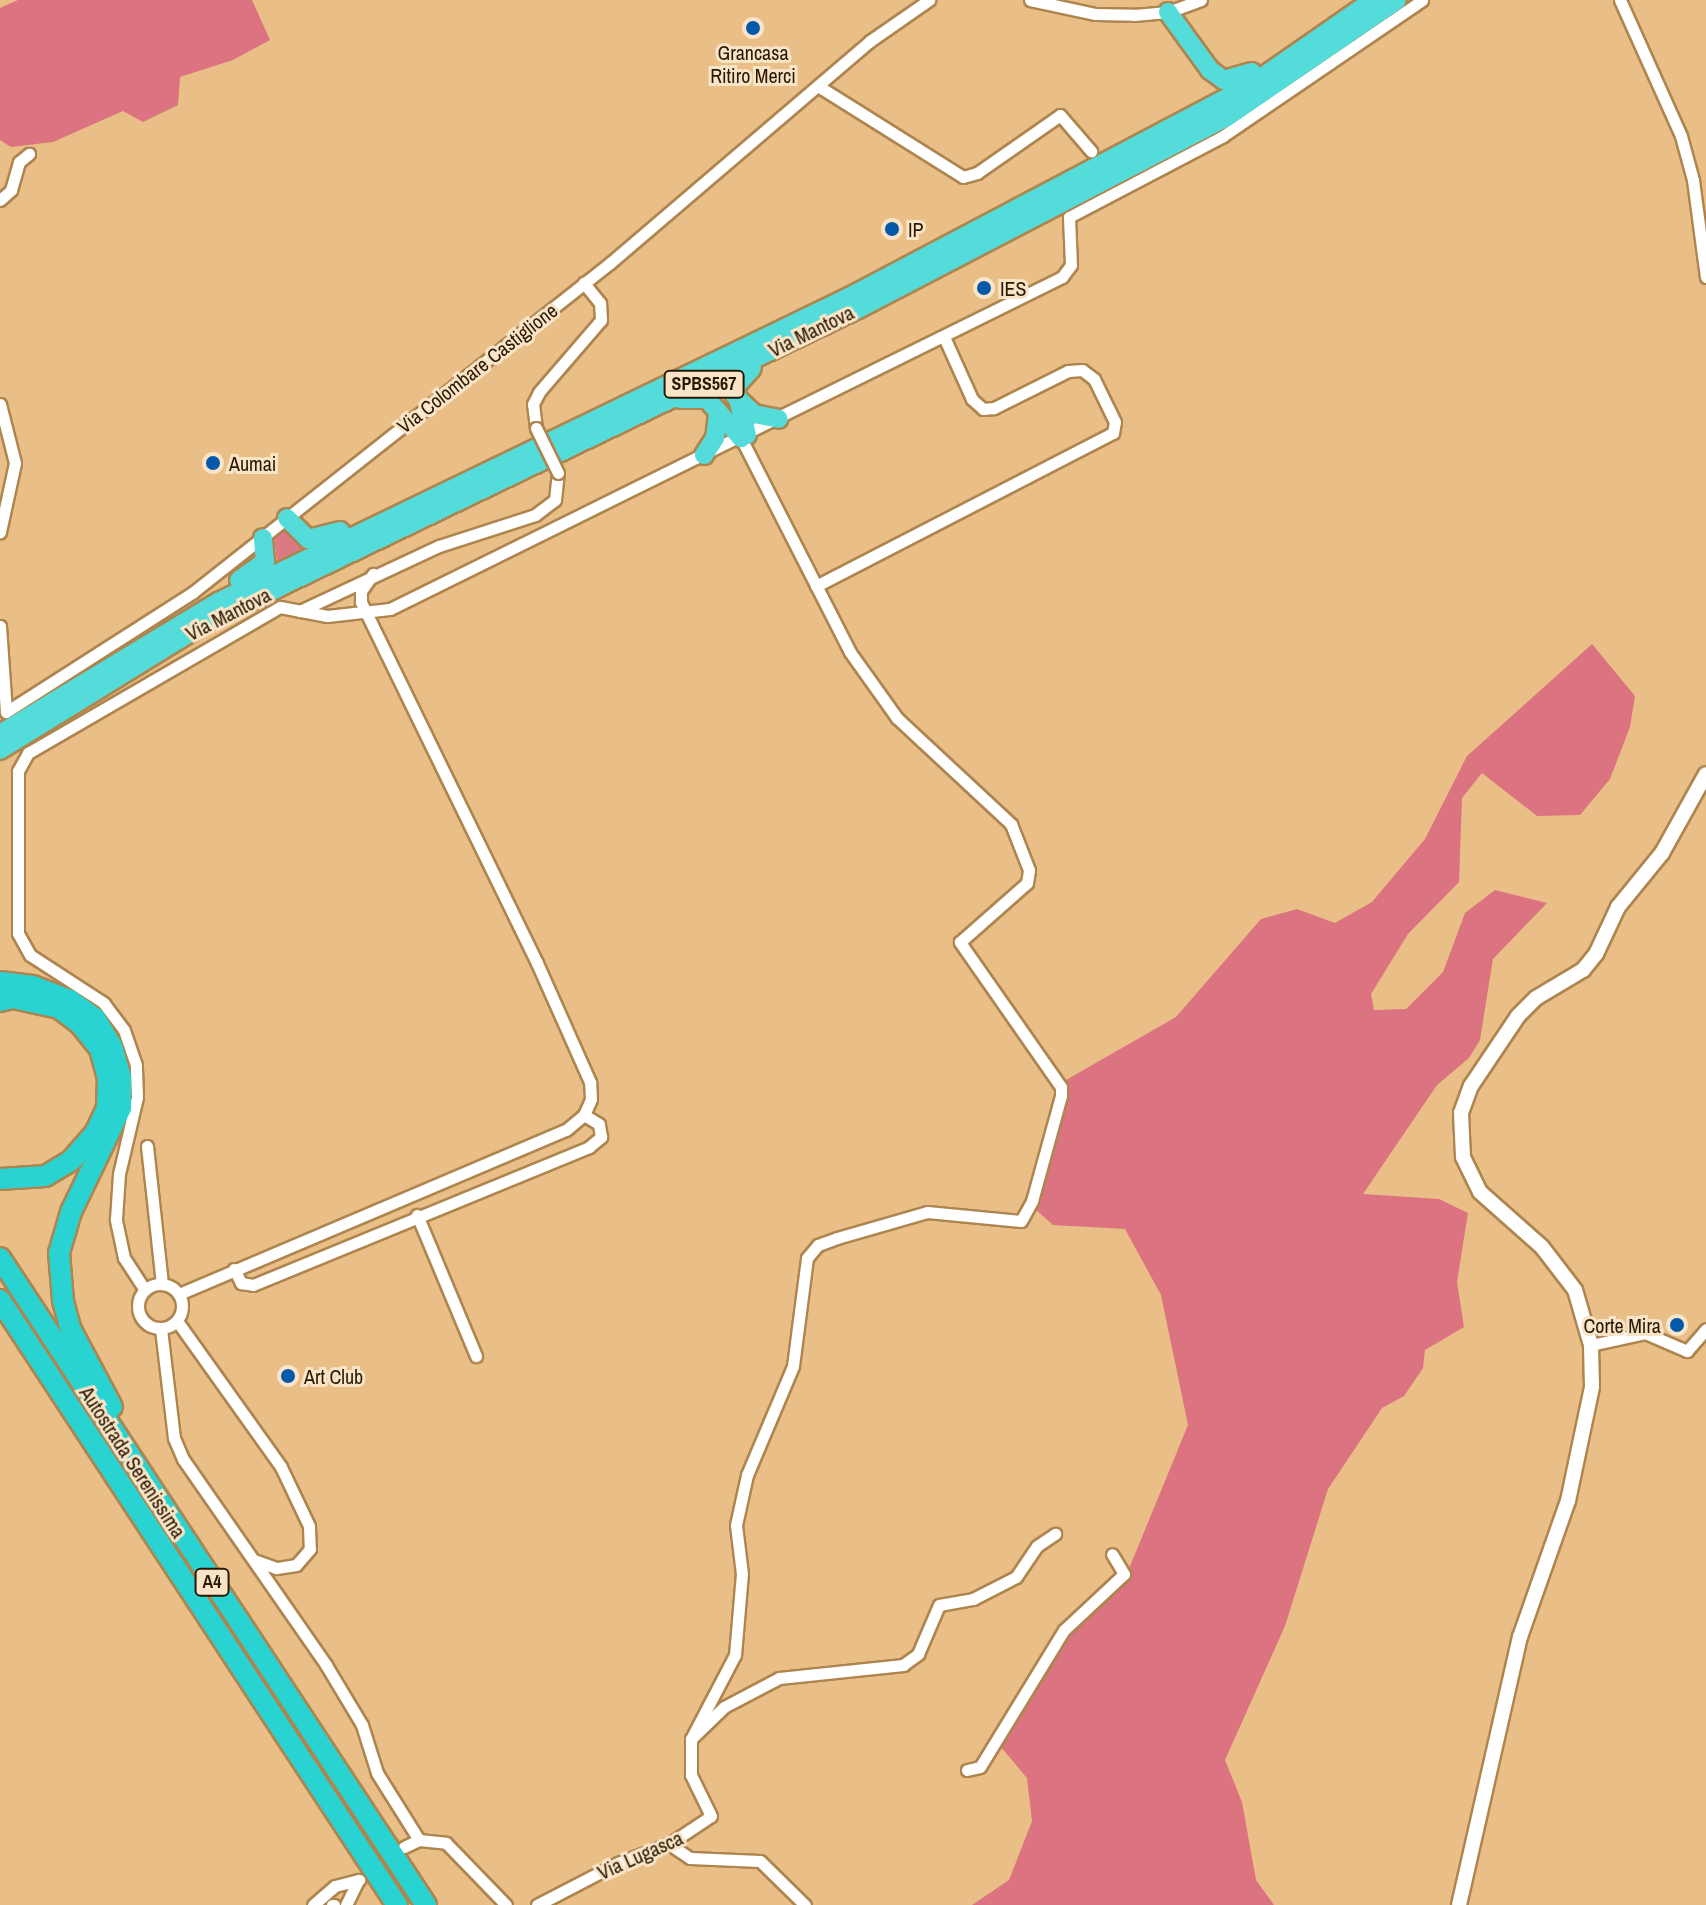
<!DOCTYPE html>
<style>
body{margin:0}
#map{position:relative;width:1706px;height:1905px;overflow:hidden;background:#eabf87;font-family:"Archivo Narrow",sans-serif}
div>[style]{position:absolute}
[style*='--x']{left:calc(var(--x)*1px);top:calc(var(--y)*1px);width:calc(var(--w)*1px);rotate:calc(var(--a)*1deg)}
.green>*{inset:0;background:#db7984}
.forest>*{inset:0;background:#dc7380}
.roads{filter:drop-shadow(2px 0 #ae854e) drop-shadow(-2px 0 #ae854e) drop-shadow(0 2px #ae854e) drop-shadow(0 -2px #ae854e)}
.minor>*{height:11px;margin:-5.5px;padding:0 5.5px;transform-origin:5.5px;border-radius:5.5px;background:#fff}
.minor>.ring{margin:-5.5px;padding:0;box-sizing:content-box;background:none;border:11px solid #fff;border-radius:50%}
.tertiary>*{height:14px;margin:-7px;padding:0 7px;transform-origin:7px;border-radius:7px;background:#fff}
.trunk>*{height:18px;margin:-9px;padding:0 9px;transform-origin:9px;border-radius:9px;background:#54dcda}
.motorway>*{height:20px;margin:-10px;padding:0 10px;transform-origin:10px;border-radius:10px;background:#29d3d1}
.bridges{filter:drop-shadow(2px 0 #ae854e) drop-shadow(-2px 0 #ae854e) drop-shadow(0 2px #ae854e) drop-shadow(0 -2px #ae854e)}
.minor-bridge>*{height:11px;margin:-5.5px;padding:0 5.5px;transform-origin:5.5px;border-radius:5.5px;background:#fff}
.dots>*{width:22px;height:22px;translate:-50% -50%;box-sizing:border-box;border:4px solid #fae4c8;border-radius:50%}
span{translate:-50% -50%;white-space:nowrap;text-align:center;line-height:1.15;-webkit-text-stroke:6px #fae4c8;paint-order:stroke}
.shield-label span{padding:2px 6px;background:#fae4c8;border:2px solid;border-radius:6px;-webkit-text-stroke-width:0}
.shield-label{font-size:18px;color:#291903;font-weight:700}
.poi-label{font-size:20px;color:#291903}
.left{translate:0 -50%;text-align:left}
.right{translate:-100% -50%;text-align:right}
.street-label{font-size:20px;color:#291903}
</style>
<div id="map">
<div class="green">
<i style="clip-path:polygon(284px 529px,307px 548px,277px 562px,274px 536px)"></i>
</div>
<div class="forest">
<i style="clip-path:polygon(18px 0,252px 0,270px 40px,233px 60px,180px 77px,178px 105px,143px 122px,123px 111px,53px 142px,11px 147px,0 140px,0 8px)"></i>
<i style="clip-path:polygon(1592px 644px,1635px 696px,1630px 727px,1610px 779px,1580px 815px,1537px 816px,1482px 773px,1462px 798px,1459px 882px,1408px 934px,1371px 994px,1374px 1010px,1406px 1009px,1443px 972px,1465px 913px,1495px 890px,1547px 903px,1493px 959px,1480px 1040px,1469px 1058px,1437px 1085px,1363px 1194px,1439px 1199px,1468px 1213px,1457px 1282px,1464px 1327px,1425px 1350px,1423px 1368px,1404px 1396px,1382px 1408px,1328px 1489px,1285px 1626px,1225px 1760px,1242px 1802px,1256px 1880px,1274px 1905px,972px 1905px,1009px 1880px,1032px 1821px,1027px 1778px,1000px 1746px,1012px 1713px,1061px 1635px,1128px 1571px,1188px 1425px,1161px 1295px,1125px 1229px,1053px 1225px,1025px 1200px,1059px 1084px,1176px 1017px,1261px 919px,1297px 909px,1335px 923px,1372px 902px,1425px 839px,1467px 756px)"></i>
</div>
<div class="roads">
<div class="minor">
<i style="--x:1030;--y:0;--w:66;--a:12.2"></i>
<i style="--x:1095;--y:14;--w:39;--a:1"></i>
<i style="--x:1134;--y:15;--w:34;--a:-5"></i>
<i style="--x:1168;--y:12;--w:35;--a:-20"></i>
<i style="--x:1620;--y:0;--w:149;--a:65.8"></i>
<i style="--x:1681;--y:136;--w:46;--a:74.7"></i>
<i style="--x:1693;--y:180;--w:98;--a:82.4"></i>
<i style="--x:818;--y:86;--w:171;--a:32.1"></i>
<i style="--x:963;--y:177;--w:15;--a:-16"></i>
<i style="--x:977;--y:173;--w:101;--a:-34.9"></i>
<i style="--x:1060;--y:115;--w:48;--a:49.3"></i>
<i style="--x:0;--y:200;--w:15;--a:-42"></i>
<i style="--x:11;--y:190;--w:29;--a:-74"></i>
<i style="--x:19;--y:162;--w:13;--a:-39"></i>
<i style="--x:0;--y:404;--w:61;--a:75.7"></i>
<i style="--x:15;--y:463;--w:71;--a:102.3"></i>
<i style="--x:536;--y:428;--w:24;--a:-97"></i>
<i style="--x:533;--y:404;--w:13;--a:-63"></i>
<i style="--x:539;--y:392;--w:95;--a:-49.3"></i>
<i style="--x:601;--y:320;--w:17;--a:-93"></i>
<i style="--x:600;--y:303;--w:26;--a:-129"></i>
<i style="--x:816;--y:586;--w:334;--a:-27.3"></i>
<i style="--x:1113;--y:433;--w:11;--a:-80"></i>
<i style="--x:1115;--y:422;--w:48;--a:-116"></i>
<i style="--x:1094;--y:379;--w:15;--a:-143"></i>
<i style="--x:1082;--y:370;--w:14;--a:176"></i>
<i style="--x:1068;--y:371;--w:83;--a:153.4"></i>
<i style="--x:994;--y:408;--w:11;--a:175"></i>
<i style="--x:983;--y:409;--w:15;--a:-138"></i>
<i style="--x:972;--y:399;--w:68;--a:-114.3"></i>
<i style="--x:300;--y:611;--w:153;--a:-25.1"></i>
<i style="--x:439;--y:546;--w:101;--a:-17.9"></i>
<i style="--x:535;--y:515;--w:25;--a:-37"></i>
<i style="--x:555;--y:500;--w:27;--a:-84"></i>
<i style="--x:0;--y:626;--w:86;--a:86"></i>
<i style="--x:6;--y:712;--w:221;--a:-32.6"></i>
<i style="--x:192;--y:593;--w:533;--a:-38.29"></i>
<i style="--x:610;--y:263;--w:342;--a:-40.5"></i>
<i style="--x:870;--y:41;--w:72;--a:-34.8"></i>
<i style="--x:147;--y:1146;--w:139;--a:83.8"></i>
<i style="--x:417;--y:1215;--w:153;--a:67.3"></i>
<i style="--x:234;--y:1269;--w:16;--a:63"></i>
<i style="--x:241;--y:1283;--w:12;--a:9"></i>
<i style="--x:253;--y:1285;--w:363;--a:-22.3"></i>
<i style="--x:589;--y:1147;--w:16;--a:-40"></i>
<i style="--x:601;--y:1137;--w:13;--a:-99"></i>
<i style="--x:599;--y:1124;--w:17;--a:-149"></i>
<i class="ring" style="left:138px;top:1284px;width:33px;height:33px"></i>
<i style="--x:145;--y:1290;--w:38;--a:-123"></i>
<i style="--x:124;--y:1258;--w:40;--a:-102"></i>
<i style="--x:116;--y:1219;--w:45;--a:-86.2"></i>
<i style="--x:119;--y:1174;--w:79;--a:-76.8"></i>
<i style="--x:137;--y:1097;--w:32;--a:-92"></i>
<i style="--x:136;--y:1065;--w:37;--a:-109"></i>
<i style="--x:124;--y:1030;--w:34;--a:-127"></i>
<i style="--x:104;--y:1003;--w:88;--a:-147"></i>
<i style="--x:30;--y:955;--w:25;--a:-119"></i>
<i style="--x:18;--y:933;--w:162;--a:-90"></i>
<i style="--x:18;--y:771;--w:21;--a:-61"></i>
<i style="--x:28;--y:753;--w:291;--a:-30.1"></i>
<i style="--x:280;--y:607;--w:48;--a:10.8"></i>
<i style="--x:327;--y:616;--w:63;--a:-6.3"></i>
<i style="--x:390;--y:609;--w:750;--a:-26.29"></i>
<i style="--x:1062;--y:277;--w:15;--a:-53"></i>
<i style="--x:1071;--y:265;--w:48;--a:-92.4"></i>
<i style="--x:1069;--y:217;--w:174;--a:-27.7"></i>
<i style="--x:1223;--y:136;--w:241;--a:-34.3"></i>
<i style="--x:179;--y:1294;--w:420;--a:-23"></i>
<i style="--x:566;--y:1130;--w:23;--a:-40"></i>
<i style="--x:584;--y:1115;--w:17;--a:-66"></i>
<i style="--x:591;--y:1099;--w:17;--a:-93"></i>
<i style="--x:590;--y:1082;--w:130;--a:-114"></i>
<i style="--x:537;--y:963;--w:402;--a:-116"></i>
<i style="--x:361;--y:602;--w:11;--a:-90"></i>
<i style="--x:361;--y:591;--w:21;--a:-55"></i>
<i style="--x:177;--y:1321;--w:179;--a:54.5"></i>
<i style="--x:281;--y:1467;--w:65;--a:64.6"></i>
<i style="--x:309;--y:1526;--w:23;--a:88"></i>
<i style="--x:310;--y:1549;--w:21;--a:131"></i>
<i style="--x:296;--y:1565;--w:20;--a:171"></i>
<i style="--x:276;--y:1568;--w:23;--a:-160"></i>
<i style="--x:161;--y:1329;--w:110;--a:83.2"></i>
<i style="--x:174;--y:1438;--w:23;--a:67"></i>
<i style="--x:183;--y:1459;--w:251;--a:55.2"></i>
<i style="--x:326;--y:1665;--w:70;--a:59"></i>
<i style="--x:362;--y:1725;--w:50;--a:72.6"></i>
<i style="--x:377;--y:1773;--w:79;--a:57.9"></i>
<i style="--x:1591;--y:1345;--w:55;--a:-12.5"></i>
<i style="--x:1645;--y:1333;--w:46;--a:23.2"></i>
<i style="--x:1687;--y:1351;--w:29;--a:-49"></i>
<i style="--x:691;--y:1739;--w:46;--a:-44.1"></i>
<i style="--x:724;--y:1707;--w:62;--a:-27.8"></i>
<i style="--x:779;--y:1678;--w:125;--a:-6"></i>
<i style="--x:903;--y:1665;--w:19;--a:-36"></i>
<i style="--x:918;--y:1654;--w:53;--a:-66.8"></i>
<i style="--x:939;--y:1605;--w:35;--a:-10"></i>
<i style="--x:973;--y:1599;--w:48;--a:-27.1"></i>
<i style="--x:1016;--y:1577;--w:37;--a:-56"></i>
<i style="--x:1037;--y:1546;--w:22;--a:-34"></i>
<i style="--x:967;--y:1770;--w:13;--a:-13"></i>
<i style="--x:980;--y:1767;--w:161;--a:-58.5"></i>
<i style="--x:1064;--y:1630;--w:82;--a:-43"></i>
<i style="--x:1124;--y:1574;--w:23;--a:-121"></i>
<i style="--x:669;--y:1844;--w:25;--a:34"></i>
<i style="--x:690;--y:1858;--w:70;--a:2.5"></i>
<i style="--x:760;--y:1861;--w:63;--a:44.4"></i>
<i style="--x:404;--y:1847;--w:17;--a:-25"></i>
<i style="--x:419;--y:1840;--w:27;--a:6"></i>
<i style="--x:446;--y:1843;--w:86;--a:45.9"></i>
<i style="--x:313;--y:1905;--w:29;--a:-41"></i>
<i style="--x:335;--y:1886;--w:25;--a:-14"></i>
<i style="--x:332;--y:1905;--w:2;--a:0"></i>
<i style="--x:346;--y:1905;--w:28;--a:-64"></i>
<i style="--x:537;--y:1905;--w:91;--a:-27.4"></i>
<i style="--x:618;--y:1863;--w:54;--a:-20.4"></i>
<i style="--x:669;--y:1844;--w:50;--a:-33.7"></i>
<i style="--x:711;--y:1816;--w:46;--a:-116"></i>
<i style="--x:691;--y:1775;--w:36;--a:-90"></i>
<i style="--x:691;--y:1739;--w:95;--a:-62.4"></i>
<i style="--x:735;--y:1655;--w:81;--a:-85.1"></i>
<i style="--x:742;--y:1574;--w:49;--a:-97"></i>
<i style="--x:736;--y:1525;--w:51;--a:-77.6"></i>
<i style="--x:747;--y:1475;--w:118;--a:-67.1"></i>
<i style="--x:793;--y:1366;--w:109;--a:-82.6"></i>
<i style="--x:807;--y:1258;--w:17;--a:-50"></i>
<i style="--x:818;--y:1245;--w:20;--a:-20"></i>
<i style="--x:837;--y:1238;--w:94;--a:-16.1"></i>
<i style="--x:927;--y:1212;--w:94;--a:5.5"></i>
<i style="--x:1021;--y:1221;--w:23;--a:-61"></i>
<i style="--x:1032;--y:1201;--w:109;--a:-74.6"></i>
<i style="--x:1061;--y:1096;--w:9;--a:-90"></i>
<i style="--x:1061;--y:1087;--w:177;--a:-124.9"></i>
<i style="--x:960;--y:942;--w:89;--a:-41.4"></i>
<i style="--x:1027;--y:883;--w:13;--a:-81"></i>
<i style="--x:1029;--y:870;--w:49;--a:-111.4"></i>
<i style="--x:1011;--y:824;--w:156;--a:-137.1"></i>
<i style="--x:897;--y:718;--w:81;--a:-125.5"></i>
<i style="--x:850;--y:652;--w:240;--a:-117"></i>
</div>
<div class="tertiary">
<i style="--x:1459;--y:1905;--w:275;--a:-77.2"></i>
<i style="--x:1520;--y:1637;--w:144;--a:-70.6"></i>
<i style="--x:1568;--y:1501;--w:116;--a:-78.1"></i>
<i style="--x:1592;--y:1387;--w:42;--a:-91.4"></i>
<i style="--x:1591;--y:1345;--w:57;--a:-106.2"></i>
<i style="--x:1575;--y:1290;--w:54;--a:-127.5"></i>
<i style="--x:1542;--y:1247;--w:83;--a:-138.4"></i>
<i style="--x:1480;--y:1192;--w:39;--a:-116"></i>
<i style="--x:1463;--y:1157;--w:44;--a:-92.6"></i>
<i style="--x:1461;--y:1113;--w:29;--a:-70"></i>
<i style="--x:1471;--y:1086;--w:84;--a:-56.1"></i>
<i style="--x:1518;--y:1016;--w:25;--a:-45"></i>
<i style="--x:1536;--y:998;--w:55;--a:-30.8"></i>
<i style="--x:1583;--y:970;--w:21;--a:-51"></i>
<i style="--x:1596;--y:954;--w:52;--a:-64.9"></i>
<i style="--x:1618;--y:907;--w:70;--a:-50.8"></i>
<i style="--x:1662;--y:853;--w:90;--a:-60.9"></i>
</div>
<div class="trunk">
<i style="--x:1168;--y:12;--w:72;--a:54.1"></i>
<i style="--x:1210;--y:70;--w:17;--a:36"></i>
<i style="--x:1224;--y:80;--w:29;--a:-16"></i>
<i style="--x:735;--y:396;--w:26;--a:43"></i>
<i style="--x:754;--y:414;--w:25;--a:11"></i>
<i style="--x:680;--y:399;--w:27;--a:0"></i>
<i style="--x:707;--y:399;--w:52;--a:48.9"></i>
<i style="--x:747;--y:435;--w:49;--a:-104"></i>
<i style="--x:735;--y:387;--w:25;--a:-48"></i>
<i style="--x:704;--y:455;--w:20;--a:-57"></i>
<i style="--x:715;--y:438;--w:25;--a:-83"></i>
<i style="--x:287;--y:518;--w:30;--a:45"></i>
<i style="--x:308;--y:539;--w:33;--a:-14"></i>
<i style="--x:239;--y:580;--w:32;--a:-35"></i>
<i style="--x:265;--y:562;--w:24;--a:-95"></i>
<i style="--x:0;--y:734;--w:255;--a:-31.2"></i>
<i style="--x:218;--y:602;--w:701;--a:-25.8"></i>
<i style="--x:849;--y:297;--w:451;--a:-27.8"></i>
<i style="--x:1248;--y:87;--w:152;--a:-34.8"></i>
<i style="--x:0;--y:750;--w:246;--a:-31.7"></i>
<i style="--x:209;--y:621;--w:720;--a:-25.68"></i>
<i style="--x:858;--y:309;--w:416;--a:-27.5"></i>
<i style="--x:1227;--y:117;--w:206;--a:-34.5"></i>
</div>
<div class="motorway">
<i style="--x:0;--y:982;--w:33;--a:7"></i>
<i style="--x:33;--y:986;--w:40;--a:21"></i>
<i style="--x:70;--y:1000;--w:31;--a:36"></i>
<i style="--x:95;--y:1018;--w:33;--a:59"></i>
<i style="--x:112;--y:1046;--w:32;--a:74"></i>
<i style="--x:121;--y:1077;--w:31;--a:90"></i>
<i style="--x:121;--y:1108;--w:115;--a:115.7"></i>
<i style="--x:71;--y:1212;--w:43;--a:106.3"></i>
<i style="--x:59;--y:1253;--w:48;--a:85.2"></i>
<i style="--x:63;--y:1301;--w:30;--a:75"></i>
<i style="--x:71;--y:1330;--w:87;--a:62"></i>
<i style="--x:0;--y:1001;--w:13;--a:-13"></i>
<i style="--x:13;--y:998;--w:47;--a:12.3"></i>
<i style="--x:59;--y:1008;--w:26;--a:37"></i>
<i style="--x:80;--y:1024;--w:32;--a:51"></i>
<i style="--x:100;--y:1049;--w:30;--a:75"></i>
<i style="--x:108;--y:1078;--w:30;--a:92"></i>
<i style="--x:107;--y:1108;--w:26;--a:115"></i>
<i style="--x:96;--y:1132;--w:37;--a:131"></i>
<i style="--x:72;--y:1160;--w:31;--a:149"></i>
<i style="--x:45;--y:1176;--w:45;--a:176.2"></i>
<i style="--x:0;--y:1258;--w:775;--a:56.64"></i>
<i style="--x:0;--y:1300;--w:724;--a:56.73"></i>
</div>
</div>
<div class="bridges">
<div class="minor-bridge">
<i style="--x:536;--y:428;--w:50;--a:63.9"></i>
</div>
</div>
<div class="dots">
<i style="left:753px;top:28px;background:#045aa8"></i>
<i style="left:892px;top:229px;background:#045aa8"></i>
<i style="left:984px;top:288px;background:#045aa8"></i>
<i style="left:213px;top:463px;background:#045aa8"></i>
<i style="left:1677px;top:1325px;background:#045aa8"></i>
<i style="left:288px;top:1376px;background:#045aa8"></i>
</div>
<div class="shield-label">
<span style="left:704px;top:384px">SPBS567</span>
<span style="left:212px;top:1582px">A4</span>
</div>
<div class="poi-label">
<span style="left:753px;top:64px">Grancasa<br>Ritiro Merci</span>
<span class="left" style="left:908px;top:229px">IP</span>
<span class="left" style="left:1000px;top:288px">IES</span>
<span class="left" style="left:229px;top:463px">Aumai</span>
<span class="right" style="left:1661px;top:1325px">Corte Mira</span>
<span class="left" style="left:304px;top:1376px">Art Club</span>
</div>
<div class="street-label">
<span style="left:811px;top:331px;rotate:-26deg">Via Mantova</span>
<span style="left:477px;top:368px;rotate:-38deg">Via Colombare Castiglione</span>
<span style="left:228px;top:614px;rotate:-27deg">Via Mantova</span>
<span style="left:133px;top:1462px;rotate:57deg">Autostrada Serenissima</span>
<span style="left:640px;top:1855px;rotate:-24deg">Via Lugasca</span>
</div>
</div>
